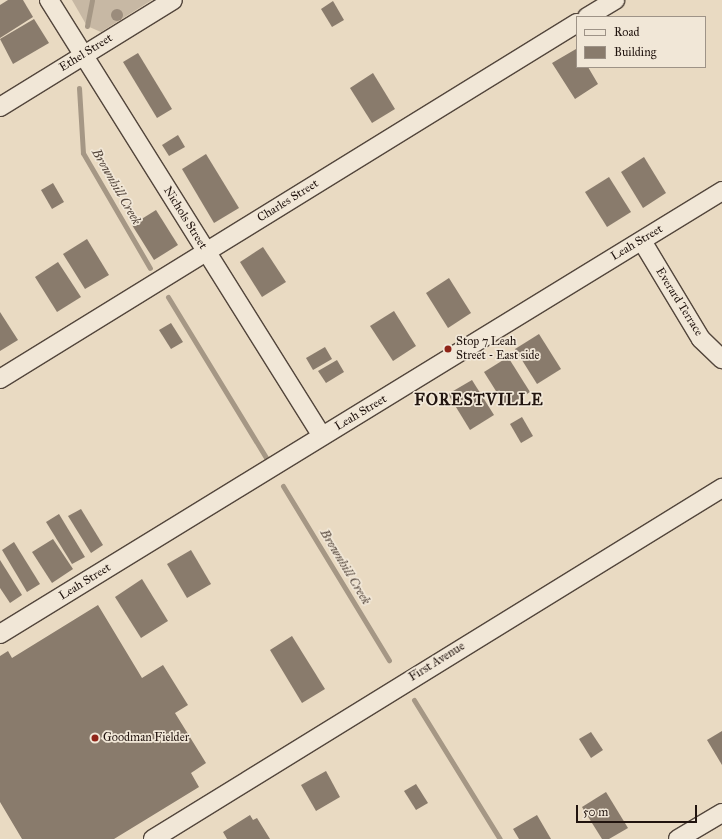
<!DOCTYPE html>
<style>
body{margin:0}
#map{position:relative;width:722px;height:839px;overflow:hidden;background:#e9dac2;font-family:"IM FELL Great Primer",serif}
div>[style]{position:absolute}
[style*='--x']{left:calc(var(--x)*1px);top:calc(var(--y)*1px);width:calc(var(--w)*1px);rotate:calc(var(--a)*1deg)}
.green>*{inset:0;background:#c7b8a4}
.stream>*{height:5px;margin:-2.5px;padding:0 2.5px;transform-origin:2.5px;border-radius:2.5px;background:#a59785}
.building>*{inset:0;background:#897b6c}
.roads{filter:drop-shadow(1px 0 #53463c) drop-shadow(-1px 0 #53463c) drop-shadow(0 1px #53463c) drop-shadow(0 -1px #53463c)}
.minor>*{height:18px;margin:-9px;padding:0 9px;transform-origin:9px;border-radius:9px;background:#f1e7d7}
.trees>*{width:12px;height:12px;margin:-6px;border-radius:50%;background:#9b8c7c}
.dots>*{width:11px;height:11px;translate:-50% -50%;box-sizing:border-box;border:2px solid #f1e7d7;border-radius:50%}
span{translate:-50% -50%;white-space:nowrap;text-align:center;line-height:1.15;-webkit-text-stroke:3.5px #f1e7d7;paint-order:stroke}
.street-label{font-size:12px;color:#21140f}
.poi-label{font-size:12px;color:#21140f}
.left{translate:0 -50%;text-align:left}
.water-label{font-size:13px;color:#56483e;font-style:italic}
.district-label{font-size:16px;color:#21140f;font-weight:700;letter-spacing:1px}
.legend{position:absolute;left:576px;top:16px;width:130px;height:52px;box-sizing:border-box;background:#f1e7d7;border:1px solid #9e9387;margin:0;padding:5px 7px;list-style:none;font-size:12px;color:#21140f}
.legend li{display:flex;align-items:center;gap:8px;height:20px}
.legend b{width:20px;border:1px solid #9e9387}
.scale{position:absolute;left:576px;top:805px;width:121px;height:18px;box-sizing:border-box;border:2px solid #21140f;border-top:0;padding-left:5px;font-size:12px;line-height:14px;white-space:nowrap;color:#21140f;-webkit-text-stroke:3px #f1e7d7;paint-order:stroke}
</style>
<div id="map">
<div class="green">
<i style="clip-path:polygon(72px 0,152px 0,101px 32px,87px 26px)"></i>
</div>
<div class="stream">
<i style="--x:87;--y:26;--w:26;--a:-79"></i>
<i style="--x:79;--y:88;--w:65;--a:86.5"></i>
<i style="--x:83;--y:153;--w:133;--a:59.8"></i>
<i style="--x:168;--y:297;--w:192;--a:58.6"></i>
<i style="--x:283;--y:486;--w:204;--a:58.7"></i>
<i style="--x:414;--y:700;--w:163;--a:58.3"></i>
</div>
<div class="building">
<i style="clip-path:polygon(8px 0,23px 0,33px 17px,0 38px,0 5px)"></i>
<i style="clip-path:polygon(333px 1px,344px 20px,332px 27px,321px 9px)"></i>
<i style="clip-path:polygon(34px 19px,49px 43px,13px 64px,0 39px)"></i>
<i style="clip-path:polygon(576px 49px,577px 67px,588px 67px,598px 84px,575px 99px,552px 63px)"></i>
<i style="clip-path:polygon(138px 53px,172px 109px,157px 118px,123px 62px)"></i>
<i style="clip-path:polygon(373px 73px,395px 109px,372px 123px,350px 88px)"></i>
<i style="clip-path:polygon(178px 135px,185px 147px,169px 156px,162px 145px)"></i>
<i style="clip-path:polygon(206px 154px,239px 208px,214px 223px,182px 169px)"></i>
<i style="clip-path:polygon(644px 157px,666px 193px,643px 208px,621px 172px)"></i>
<i style="clip-path:polygon(609px 177px,631px 212px,607px 227px,585px 192px)"></i>
<i style="clip-path:polygon(53px 183px,64px 202px,52px 209px,41px 190px)"></i>
<i style="clip-path:polygon(156px 210px,178px 245px,154px 260px,132px 225px)"></i>
<i style="clip-path:polygon(87px 239px,109px 275px,85px 289px,63px 254px)"></i>
<i style="clip-path:polygon(263px 247px,286px 282px,262px 297px,240px 262px)"></i>
<i style="clip-path:polygon(58px 262px,81px 297px,57px 312px,35px 277px)"></i>
<i style="clip-path:polygon(449px 278px,471px 313px,448px 328px,426px 293px)"></i>
<i style="clip-path:polygon(394px 311px,416px 346px,393px 361px,370px 326px)"></i>
<i style="clip-path:polygon(0 312px,18px 340px,0 351px)"></i>
<i style="clip-path:polygon(171px 323px,183px 342px,171px 349px,159px 330px)"></i>
<i style="clip-path:polygon(539px 334px,561px 369px,537px 384px,515px 349px)"></i>
<i style="clip-path:polygon(325px 347px,332px 359px,313px 370px,306px 358px)"></i>
<i style="clip-path:polygon(508px 357px,530px 392px,506px 407px,484px 372px)"></i>
<i style="clip-path:polygon(337px 360px,344px 372px,326px 383px,318px 371px)"></i>
<i style="clip-path:polygon(472px 380px,494px 415px,470px 430px,448px 394px)"></i>
<i style="clip-path:polygon(522px 417px,533px 436px,521px 443px,510px 424px)"></i>
<i style="clip-path:polygon(81px 509px,103px 545px,91px 553px,68px 516px)"></i>
<i style="clip-path:polygon(59px 514px,85px 557px,72px 564px,46px 522px)"></i>
<i style="clip-path:polygon(53px 539px,73px 569px,52px 583px,32px 552px)"></i>
<i style="clip-path:polygon(14px 542px,40px 584px,27px 592px,2px 550px)"></i>
<i style="clip-path:polygon(191px 550px,211px 584px,187px 598px,167px 564px)"></i>
<i style="clip-path:polygon(0 560px,22px 595px,10px 603px,0 588px)"></i>
<i style="clip-path:polygon(142px 579px,168px 621px,141px 638px,115px 597px)"></i>
<i style="clip-path:polygon(98px 605px,142px 678px,163px 665px,188px 705px,175px 713px,206px 763px,191px 773px,199px 787px,114px 839px,22px 839px,0 802px,0 656px,8px 651px,12px 658px)"></i>
<i style="clip-path:polygon(292px 636px,325px 689px,302px 703px,270px 650px)"></i>
<i style="clip-path:polygon(722px 731px,722px 765px,707px 740px)"></i>
<i style="clip-path:polygon(591px 732px,603px 750px,591px 758px,579px 739px)"></i>
<i style="clip-path:polygon(326px 771px,340px 797px,316px 811px,301px 785px)"></i>
<i style="clip-path:polygon(416px 784px,428px 803px,416px 810px,404px 791px)"></i>
<i style="clip-path:polygon(606px 792px,628px 828px,609px 839px,602px 839px,582px 807px)"></i>
<i style="clip-path:polygon(250px 815px,253px 820px,257px 818px,270px 839px,227px 839px,223px 832px)"></i>
<i style="clip-path:polygon(537px 815px,551px 839px,519px 839px,513px 829px)"></i>
</div>
<div class="roads">
<div class="minor">
<i style="--x:49;--y:0;--w:514;--a:57.95"></i>
<i style="--x:587;--y:17;--w:33;--a:-31"></i>
<i style="--x:0;--y:107;--w:203;--a:-31.7"></i>
<i style="--x:642;--y:241;--w:114;--a:59"></i>
<i style="--x:701;--y:339;--w:29;--a:44"></i>
<i style="--x:0;--y:379;--w:678;--a:-31.67"></i>
<i style="--x:0;--y:634;--w:847;--a:-31.53"></i>
<i style="--x:153;--y:839;--w:669;--a:-31.67"></i>
<i style="--x:678;--y:839;--w:51;--a:-30.6"></i>
</div>
</div>
<div class="trees">
<i style="left:117px;top:15px"></i>
</div>
<div class="dots">
<i style="left:448px;top:349px;background:#8f2418"></i>
<i style="left:95px;top:738px;background:#8f2418"></i>
</div>
<div class="street-label">
<span style="left:86px;top:53px;rotate:-32deg">Ethel Street</span>
<span style="left:288px;top:201px;rotate:-32deg">Charles Street</span>
<span style="left:185px;top:218px;rotate:58deg">Nichols Street</span>
<span style="left:637px;top:243px;rotate:-31deg">Leah Street</span>
<span style="left:679px;top:302px;rotate:58deg">Everard Terrace</span>
<span style="left:361px;top:413px;rotate:-31deg">Leah Street</span>
<span style="left:85px;top:582px;rotate:-32deg">Leah Street</span>
<span style="left:437px;top:662px;rotate:-32deg">First Avenue</span>
</div>
<div class="poi-label">
<span class="left" style="left:456px;top:349px">Stop 7 Leah<br>Street - East side</span>
<span class="left" style="left:103px;top:738px">Goodman Fielder</span>
</div>
<div class="water-label">
<span style="left:116px;top:187px;rotate:60deg">Brownhill Creek</span>
<span style="left:345px;top:567px;rotate:59deg">Brownhill Creek</span>
</div>
<div class="district-label">
<span style="left:479px;top:400px">FORESTVILLE</span>
</div>
<ul class="legend">
<li><b style="height:5px;background:#f1e7d7"></b>Road</li>
<li><b style="height:11px;background:#897b6c"></b>Building</li>
</ul>
<div class="scale">50 m</div>
</div>
